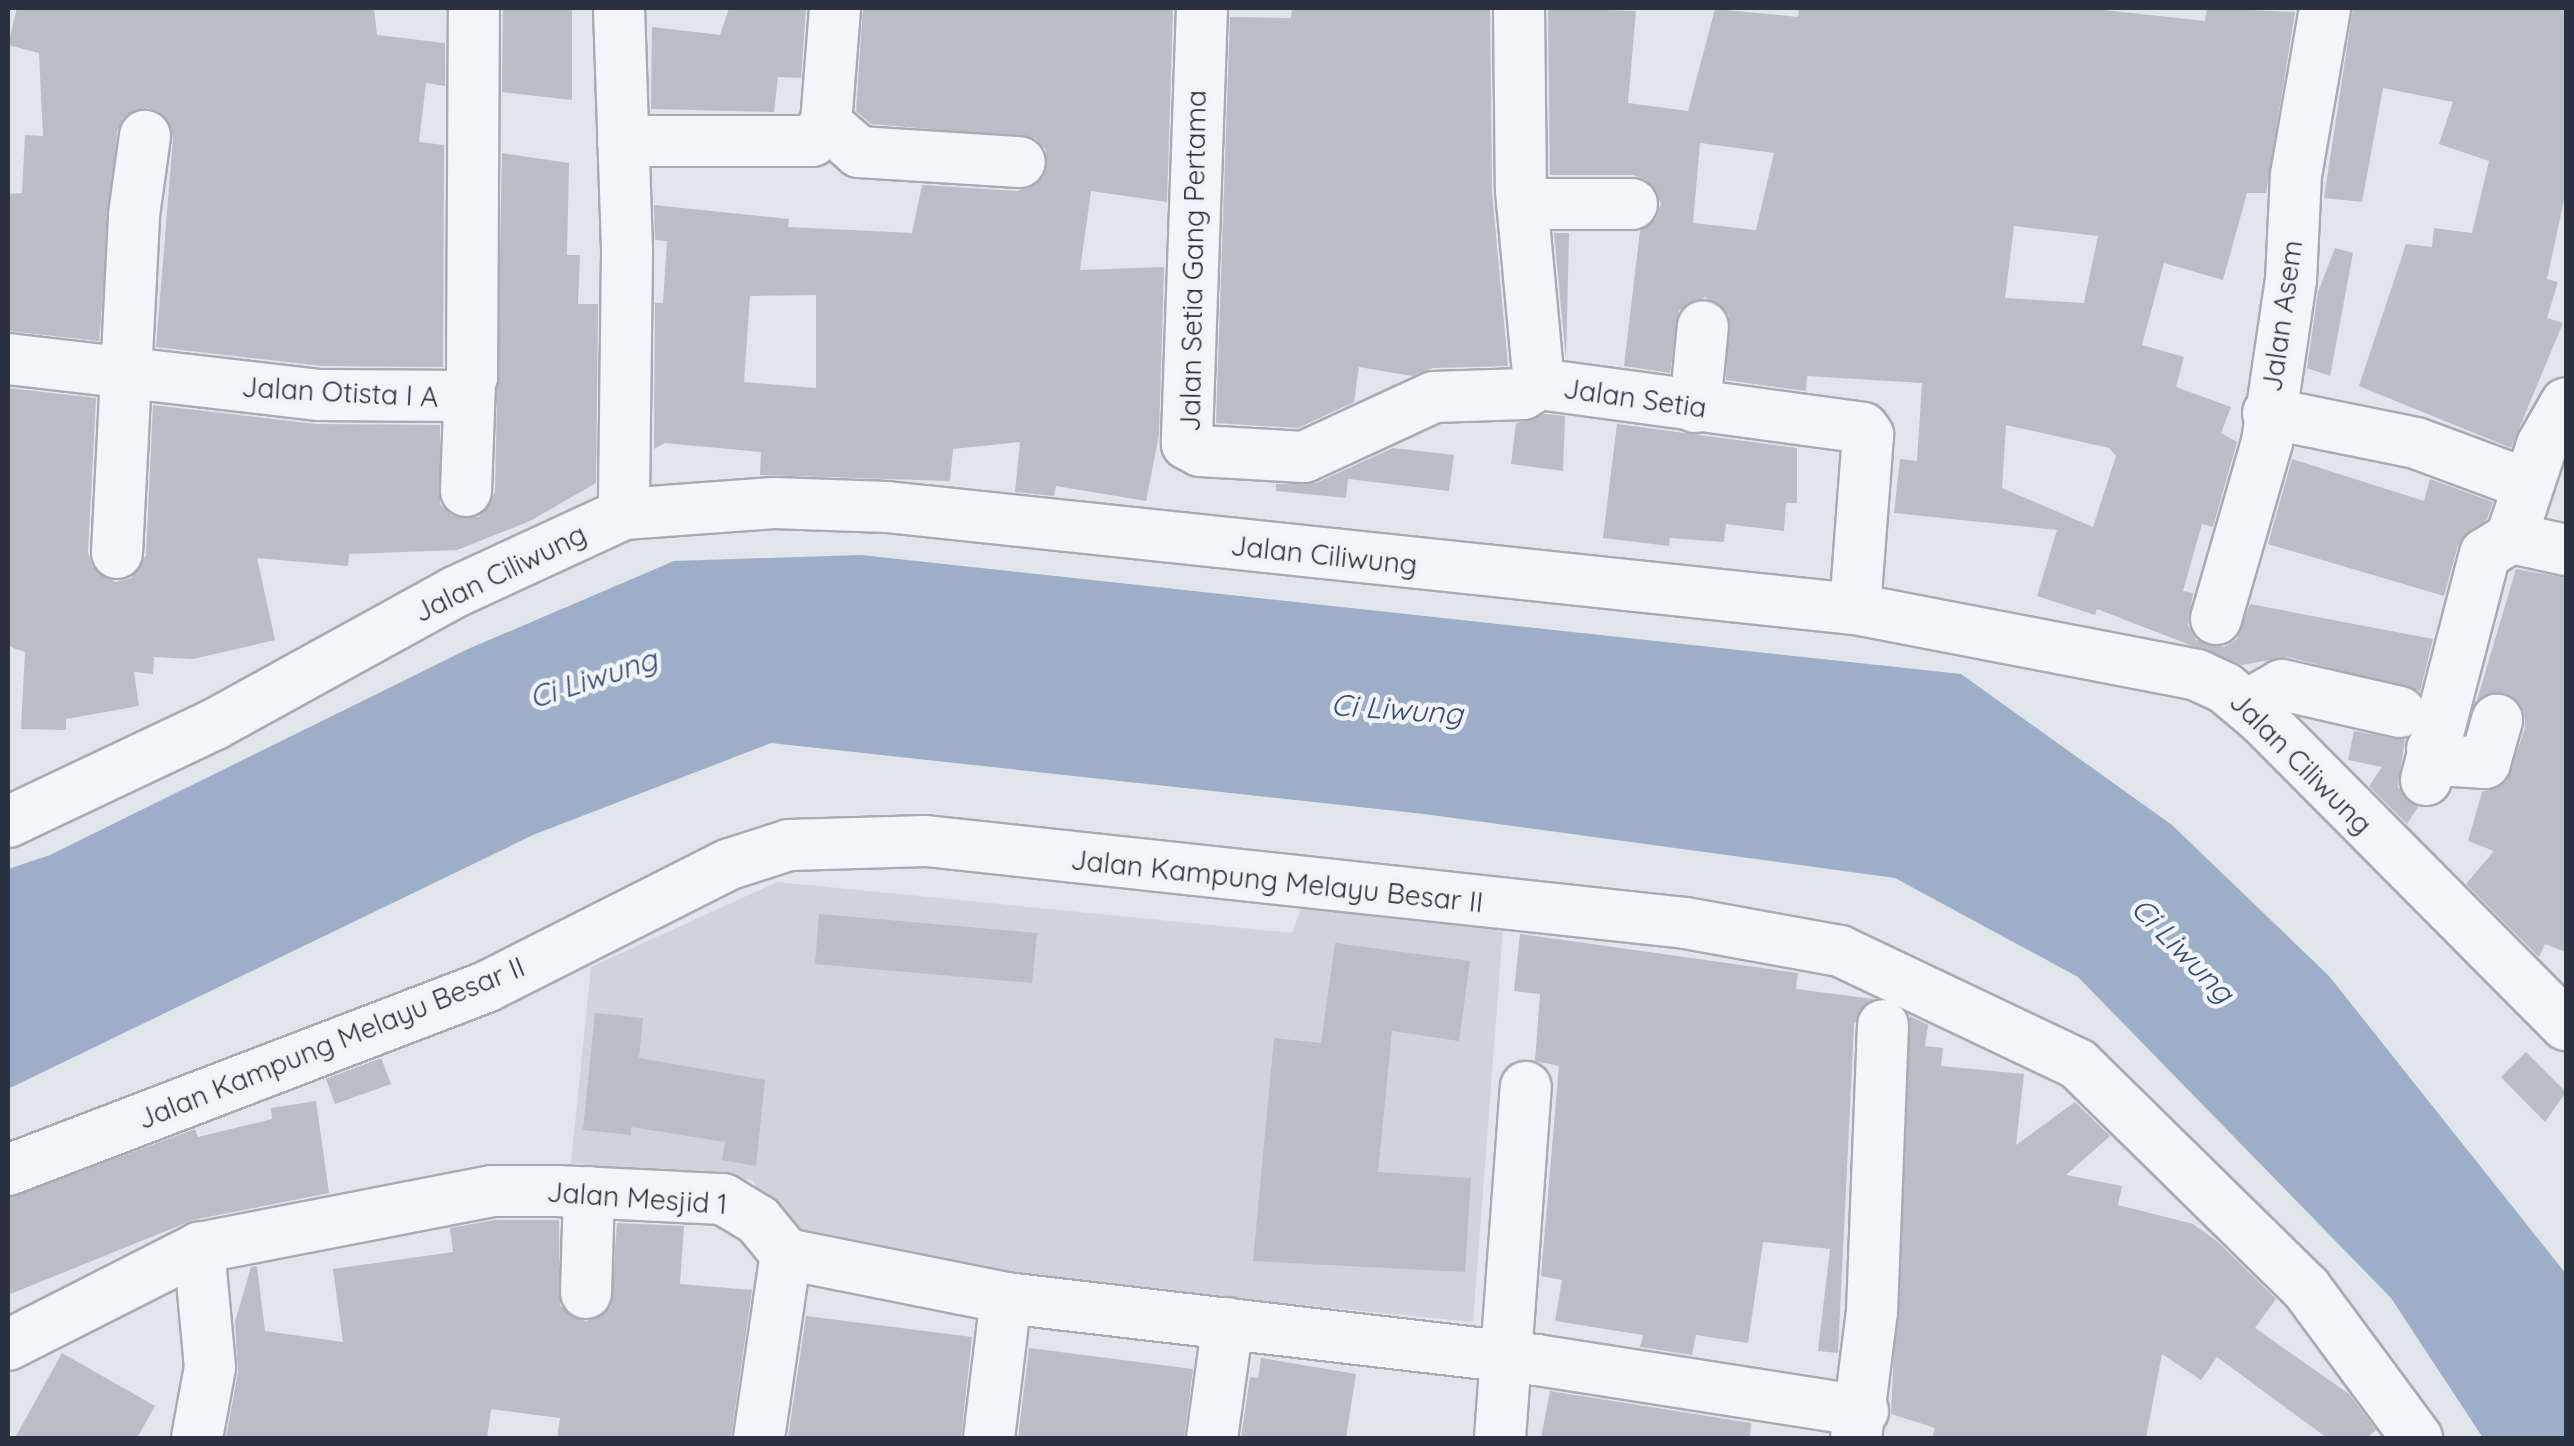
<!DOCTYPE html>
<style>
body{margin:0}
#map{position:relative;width:2574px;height:1446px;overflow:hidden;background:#e1e4ea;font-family:Quicksand,sans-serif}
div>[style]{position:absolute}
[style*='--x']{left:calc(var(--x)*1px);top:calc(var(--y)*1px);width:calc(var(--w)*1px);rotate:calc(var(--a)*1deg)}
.built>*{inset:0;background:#cfd3db}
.water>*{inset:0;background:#9dafc8}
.building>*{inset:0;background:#b9bdc6}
.roads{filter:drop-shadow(2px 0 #a6abb4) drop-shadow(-2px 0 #a6abb4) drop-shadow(0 2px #a6abb4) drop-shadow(0 -2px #a6abb4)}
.street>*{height:50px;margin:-25px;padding:0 25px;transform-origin:25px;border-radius:25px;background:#f4f5f8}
span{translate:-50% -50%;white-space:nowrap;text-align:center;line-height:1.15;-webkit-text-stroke:9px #f1f3f7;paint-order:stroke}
.street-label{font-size:28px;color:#2a3141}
.water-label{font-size:30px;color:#354c74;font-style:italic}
.frame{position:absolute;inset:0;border:10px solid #2a3141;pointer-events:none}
</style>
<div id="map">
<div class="built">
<i style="clip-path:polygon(777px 882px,1292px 933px,1302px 906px,1503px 929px,1473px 1322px,800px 1255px,752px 1180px,571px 1163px,591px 967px)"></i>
</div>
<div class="water">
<i style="clip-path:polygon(861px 555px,1961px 674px,2172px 825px,2329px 976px,2566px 1274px,2566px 1438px,2483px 1438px,2391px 1298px,2078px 977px,1895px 878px,1424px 814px,771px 743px,533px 835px,8px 1089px,8px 869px,50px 855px,468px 649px,674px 561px)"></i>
</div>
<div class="building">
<i style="clip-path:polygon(17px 8px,374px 8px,377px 35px,445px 43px,445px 86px,426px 83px,419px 142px,444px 145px,443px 367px,322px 366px,156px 347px,173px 139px,163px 114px,148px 108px,123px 118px,117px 132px,99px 341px,8px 331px,8px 194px,22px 193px,25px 135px,43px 136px,39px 53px,8px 45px)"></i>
<i style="clip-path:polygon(503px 8px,572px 8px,572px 100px,502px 92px)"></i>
<i style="clip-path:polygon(729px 8px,806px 8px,801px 78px,778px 77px,774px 112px,651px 109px,652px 27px,720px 35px)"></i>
<i style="clip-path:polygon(evenodd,863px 8px,1173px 8px,1167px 202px,1091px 191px,1080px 270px,1164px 267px,1159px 435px,1146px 501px,1056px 486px,1054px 496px,1015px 492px,1020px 442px,953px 449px,950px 481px,760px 475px,761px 452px,665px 443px,654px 449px,655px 303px,663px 303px,667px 241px,655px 240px,654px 205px,789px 219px,788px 227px,912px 233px,922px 185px,1018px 191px,1044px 177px,1046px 150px,1035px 138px,871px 124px,856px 111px,863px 8px,816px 295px,816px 388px,744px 382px,750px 296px,816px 295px)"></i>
<i style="clip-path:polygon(1292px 8px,1490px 8px,1492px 192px,1508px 366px,1433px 368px,1412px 376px,1359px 367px,1354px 402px,1298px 428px,1216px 423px,1230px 17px,1291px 18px)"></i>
<i style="clip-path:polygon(evenodd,1548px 8px,1636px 11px,1628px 103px,1688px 111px,1715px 9px,1798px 17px,1799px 8px,2085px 8px,2205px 21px,2207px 8px,2295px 12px,2266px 193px,2247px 193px,2223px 280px,2164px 263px,2142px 345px,2184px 357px,2176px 387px,2231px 407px,2221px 433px,2237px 442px,2213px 527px,2202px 524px,2183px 591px,2193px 593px,2188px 625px,2196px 640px,2224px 647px,2237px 639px,2250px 604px,2433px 639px,2420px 691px,2288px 657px,2242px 665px,2097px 609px,2095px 615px,2037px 596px,2057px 530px,1894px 513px,1900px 459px,1917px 461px,1922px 383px,1807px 376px,1806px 391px,1726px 380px,1729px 315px,1705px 297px,1679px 310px,1670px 373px,1624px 366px,1640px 231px,1656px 219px,1661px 203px,1647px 180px,1633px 175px,1550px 175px,1548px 8px,1700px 143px,1774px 153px,1756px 230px,1693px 223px,1700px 143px,1548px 8px,2014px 226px,2098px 236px,2084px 303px,2005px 298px,2014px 226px,1548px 8px,2006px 425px,2109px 448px,2116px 456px,2093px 527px,2002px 488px,2006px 425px)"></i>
<i style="clip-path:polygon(2353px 8px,2566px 8px,2566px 191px,2547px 279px,2558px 282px,2547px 318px,2563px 323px,2511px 448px,2359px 386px,2406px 244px,2432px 247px,2434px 228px,2472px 233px,2489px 161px,2439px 144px,2453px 102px,2383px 88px,2362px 202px,2324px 198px)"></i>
<i style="clip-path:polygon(502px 153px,569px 163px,567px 255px,580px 255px,578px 304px,598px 304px,596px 483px,530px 521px,457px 550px,349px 554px,348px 566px,257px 558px,275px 640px,193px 659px,154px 657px,153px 674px,134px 672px,139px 706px,66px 719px,66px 730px,21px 729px,25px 652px,8px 646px,8px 388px,96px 398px,88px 552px,92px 567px,115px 582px,131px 578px,146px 555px,153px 405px,317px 424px,440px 425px,440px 504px,452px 516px,479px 517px,495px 492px)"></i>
<i style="clip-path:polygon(1554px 233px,1569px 233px,1566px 359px)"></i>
<i style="clip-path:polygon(2335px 248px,2353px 253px,2330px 376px,2307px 368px,2318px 292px)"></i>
<i style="clip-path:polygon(1545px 414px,1565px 416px,1563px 471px,1511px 464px,1516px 423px)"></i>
<i style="clip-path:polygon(1617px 424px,1797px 448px,1797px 503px,1786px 503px,1784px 531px,1726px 524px,1724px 542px,1670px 538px,1669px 546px,1603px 538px)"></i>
<i style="clip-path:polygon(1393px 448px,1454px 455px,1449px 491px,1348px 479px,1346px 498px,1276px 491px,1276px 484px,1316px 483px)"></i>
<i style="clip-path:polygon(2292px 459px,2424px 501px,2430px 479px,2493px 502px,2487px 519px,2458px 545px,2444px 596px,2268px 544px)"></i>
<i style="clip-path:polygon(2516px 569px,2566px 578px,2566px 952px,2545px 944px,2539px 957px,2466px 884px,2494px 851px,2468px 841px,2482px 792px,2507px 781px,2525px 728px,2524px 712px,2506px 693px,2477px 700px)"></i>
<i style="clip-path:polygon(2354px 731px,2405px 740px,2398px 787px,2418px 807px,2407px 824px,2369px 786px,2382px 767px,2348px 760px)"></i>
<i style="clip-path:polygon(819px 914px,1037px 933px,1032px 983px,815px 964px)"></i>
<i style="clip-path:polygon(1520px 934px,1798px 973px,1796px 989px,1873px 999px,1854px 1024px,1838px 1353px,1818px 1351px,1830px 1249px,1763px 1242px,1748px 1343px,1696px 1335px,1692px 1355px,1640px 1347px,1643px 1335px,1555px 1321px,1562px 1280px,1541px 1276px,1559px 1066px,1535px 1061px,1540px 994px,1514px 991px)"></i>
<i style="clip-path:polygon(1335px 943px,1470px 961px,1459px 1041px,1392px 1031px,1378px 1172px,1471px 1178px,1465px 1272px,1253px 1261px,1274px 1038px,1321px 1043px)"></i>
<i style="clip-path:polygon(595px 1013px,643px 1018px,639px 1058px,765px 1080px,756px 1166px,722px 1160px,725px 1142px,631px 1127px,631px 1135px,583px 1130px)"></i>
<i style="clip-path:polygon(1910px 1016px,1928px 1025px,1925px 1046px,1943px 1048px,1941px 1066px,2024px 1074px,2016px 1145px,2075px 1102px,2110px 1136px,2066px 1175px,2122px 1186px,2118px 1205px,2193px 1224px,2218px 1242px,2276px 1299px,2255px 1328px,2349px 1394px,2376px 1430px,2367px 1438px,2327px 1438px,2217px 1357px,2201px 1380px,2162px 1354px,2146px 1438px,1932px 1438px,1935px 1428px,1891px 1414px)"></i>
<i style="clip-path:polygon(2526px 1052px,2566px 1092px,2545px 1122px,2501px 1077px)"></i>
<i style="clip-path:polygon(381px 1058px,391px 1084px,335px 1104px,326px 1079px)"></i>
<i style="clip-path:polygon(316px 1101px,329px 1193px,193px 1220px,8px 1295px,8px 1198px,195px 1129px,198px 1137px,272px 1119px,271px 1108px)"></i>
<i style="clip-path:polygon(495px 1220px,559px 1220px,560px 1306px,586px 1322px,611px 1307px,617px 1223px,684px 1226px,680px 1284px,752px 1290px,731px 1438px,557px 1438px,560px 1418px,491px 1409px,487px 1438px,226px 1438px,238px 1372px,235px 1322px,251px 1267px,257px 1266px,265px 1331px,343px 1342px,333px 1269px,453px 1252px,450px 1228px)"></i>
<i style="clip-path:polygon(806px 1316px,972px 1337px,961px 1438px,788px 1438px)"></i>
<i style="clip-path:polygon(1029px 1348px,1193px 1369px,1184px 1438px,1018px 1438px)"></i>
<i style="clip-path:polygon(62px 1353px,155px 1406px,137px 1438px,15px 1438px)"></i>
<i style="clip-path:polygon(1261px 1358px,1356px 1374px,1346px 1438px,1241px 1438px,1250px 1377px,1258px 1378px)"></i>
<i style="clip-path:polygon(1550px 1391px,1751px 1423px,1750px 1438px,1541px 1438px)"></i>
</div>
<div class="roads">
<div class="street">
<i style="--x:619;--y:8;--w:245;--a:88.1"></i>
<i style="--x:627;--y:253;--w:261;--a:90.7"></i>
<i style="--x:1202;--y:8;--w:436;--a:92"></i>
<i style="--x:1187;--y:444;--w:15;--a:28"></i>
<i style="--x:1200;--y:451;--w:104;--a:3.3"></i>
<i style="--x:1304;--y:457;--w:143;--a:-24.8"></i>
<i style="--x:1434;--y:397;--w:89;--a:-1.9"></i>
<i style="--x:1523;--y:394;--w:19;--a:-32"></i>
<i style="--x:1519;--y:8;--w:182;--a:89.4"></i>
<i style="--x:1521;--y:190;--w:195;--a:84.7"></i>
<i style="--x:826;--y:123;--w:44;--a:41.3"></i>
<i style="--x:859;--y:152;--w:161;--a:3.6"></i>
<i style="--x:623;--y:141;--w:189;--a:0"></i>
<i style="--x:812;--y:141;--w:23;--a:-52"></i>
<i style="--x:826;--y:123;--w:115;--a:-85.5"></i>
<i style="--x:1522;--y:204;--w:110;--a:0"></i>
<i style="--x:8;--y:359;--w:314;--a:6.6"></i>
<i style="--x:320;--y:395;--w:144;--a:0.4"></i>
<i style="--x:464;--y:396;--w:21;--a:-67"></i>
<i style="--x:472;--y:377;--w:369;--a:-89.7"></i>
<i style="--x:1539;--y:384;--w:327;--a:7.7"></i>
<i style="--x:1863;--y:428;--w:9;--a:54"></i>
<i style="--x:1868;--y:435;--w:174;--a:94.3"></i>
<i style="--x:1695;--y:407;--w:81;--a:-84.4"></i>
<i style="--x:2268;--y:413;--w:151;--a:11.5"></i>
<i style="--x:2416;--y:443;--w:117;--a:20.4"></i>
<i style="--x:466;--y:491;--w:109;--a:-87.9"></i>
<i style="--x:2511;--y:538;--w:56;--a:12.3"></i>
<i style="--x:117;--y:553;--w:338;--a:-87.1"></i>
<i style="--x:134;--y:215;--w:80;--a:-82.1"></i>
<i style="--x:2216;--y:619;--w:184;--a:-73.9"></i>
<i style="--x:2267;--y:442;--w:164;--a:-81.6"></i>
<i style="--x:2291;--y:280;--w:105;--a:-87.3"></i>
<i style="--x:2296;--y:175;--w:169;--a:-80.1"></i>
<i style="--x:2247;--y:705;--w:40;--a:-29.7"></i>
<i style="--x:2282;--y:685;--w:121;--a:12.9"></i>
<i style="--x:2432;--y:749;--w:26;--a:28"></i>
<i style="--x:2455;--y:761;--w:30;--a:4"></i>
<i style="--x:2485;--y:763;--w:45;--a:-74.4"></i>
<i style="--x:2426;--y:780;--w:234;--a:-75.4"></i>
<i style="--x:2485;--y:554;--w:31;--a:-32"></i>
<i style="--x:2511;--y:538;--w:98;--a:-71.6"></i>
<i style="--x:2542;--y:445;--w:48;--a:-60.3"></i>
<i style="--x:8;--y:822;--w:229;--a:-25.3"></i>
<i style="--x:215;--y:724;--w:274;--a:-28.8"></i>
<i style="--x:455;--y:592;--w:186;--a:-24.8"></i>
<i style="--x:624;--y:514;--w:150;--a:-4.2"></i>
<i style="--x:774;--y:503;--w:113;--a:2"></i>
<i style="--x:887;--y:507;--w:973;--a:6.02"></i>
<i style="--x:1855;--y:609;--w:348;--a:10.9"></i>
<i style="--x:2197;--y:675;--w:31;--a:25"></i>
<i style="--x:2225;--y:688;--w:50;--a:40.1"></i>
<i style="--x:2263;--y:720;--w:430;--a:45.2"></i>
<i style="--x:8;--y:1170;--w:512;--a:-20.95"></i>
<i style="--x:486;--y:987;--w:273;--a:-26.8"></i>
<i style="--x:730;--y:864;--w:62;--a:-17.9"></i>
<i style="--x:789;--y:845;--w:137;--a:-1.7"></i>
<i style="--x:926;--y:841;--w:764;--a:6.16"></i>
<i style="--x:1686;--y:923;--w:157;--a:10.3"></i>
<i style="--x:1840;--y:951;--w:263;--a:25.4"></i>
<i style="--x:2078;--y:1064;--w:320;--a:44.5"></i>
<i style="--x:2306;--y:1288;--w:187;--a:53.5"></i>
<i style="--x:586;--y:1293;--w:101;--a:-88.3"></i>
<i style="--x:8;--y:1345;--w:214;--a:-26.9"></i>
<i style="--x:199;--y:1248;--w:298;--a:-11"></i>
<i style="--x:492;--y:1191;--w:65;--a:0"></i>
<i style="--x:557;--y:1191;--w:166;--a:2.8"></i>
<i style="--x:723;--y:1199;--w:41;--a:31"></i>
<i style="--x:758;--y:1220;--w:44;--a:50.5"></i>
<i style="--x:786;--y:1254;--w:224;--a:11.3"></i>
<i style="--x:1006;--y:1298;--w:535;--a:6.66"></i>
<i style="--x:1537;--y:1360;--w:330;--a:8.9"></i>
<i style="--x:197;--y:1438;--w:72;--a:-79.6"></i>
<i style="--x:210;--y:1367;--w:120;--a:-95.3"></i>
<i style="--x:759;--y:1438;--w:186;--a:-81.7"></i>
<i style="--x:989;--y:1438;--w:141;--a:-83.1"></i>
<i style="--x:1212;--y:1438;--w:116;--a:-82.1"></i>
<i style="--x:1500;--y:1438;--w:352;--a:-85.8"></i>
<i style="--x:1856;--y:1438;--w:127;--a:-82.8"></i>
<i style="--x:1872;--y:1312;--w:287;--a:-87.8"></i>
</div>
</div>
<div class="street-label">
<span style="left:1193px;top:261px;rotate:-89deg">Jalan Setia Gang Pertama</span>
<span style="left:2282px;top:316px;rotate:-82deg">Jalan Asem</span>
<span style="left:340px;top:392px;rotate:3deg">Jalan Otista I A</span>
<span style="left:1635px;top:398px;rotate:8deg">Jalan Setia</span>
<span style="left:1324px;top:555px;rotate:6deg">Jalan Ciliwung</span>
<span style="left:500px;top:573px;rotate:-26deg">Jalan Ciliwung</span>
<span style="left:2301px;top:763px;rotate:45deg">Jalan Ciliwung</span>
<span style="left:1277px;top:881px;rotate:6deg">Jalan Kampung Melayu Besar II</span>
<span style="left:331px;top:1043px;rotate:-22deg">Jalan Kampung Melayu Besar II</span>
<span style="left:637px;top:1198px;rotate:4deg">Jalan Mesjid 1</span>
</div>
<div class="water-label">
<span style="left:593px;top:678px;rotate:-18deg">Ci Liwung</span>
<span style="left:1397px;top:709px;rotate:4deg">Ci Liwung</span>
<span style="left:2183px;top:950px;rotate:46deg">Ci Liwung</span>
</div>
<div class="frame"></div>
</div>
